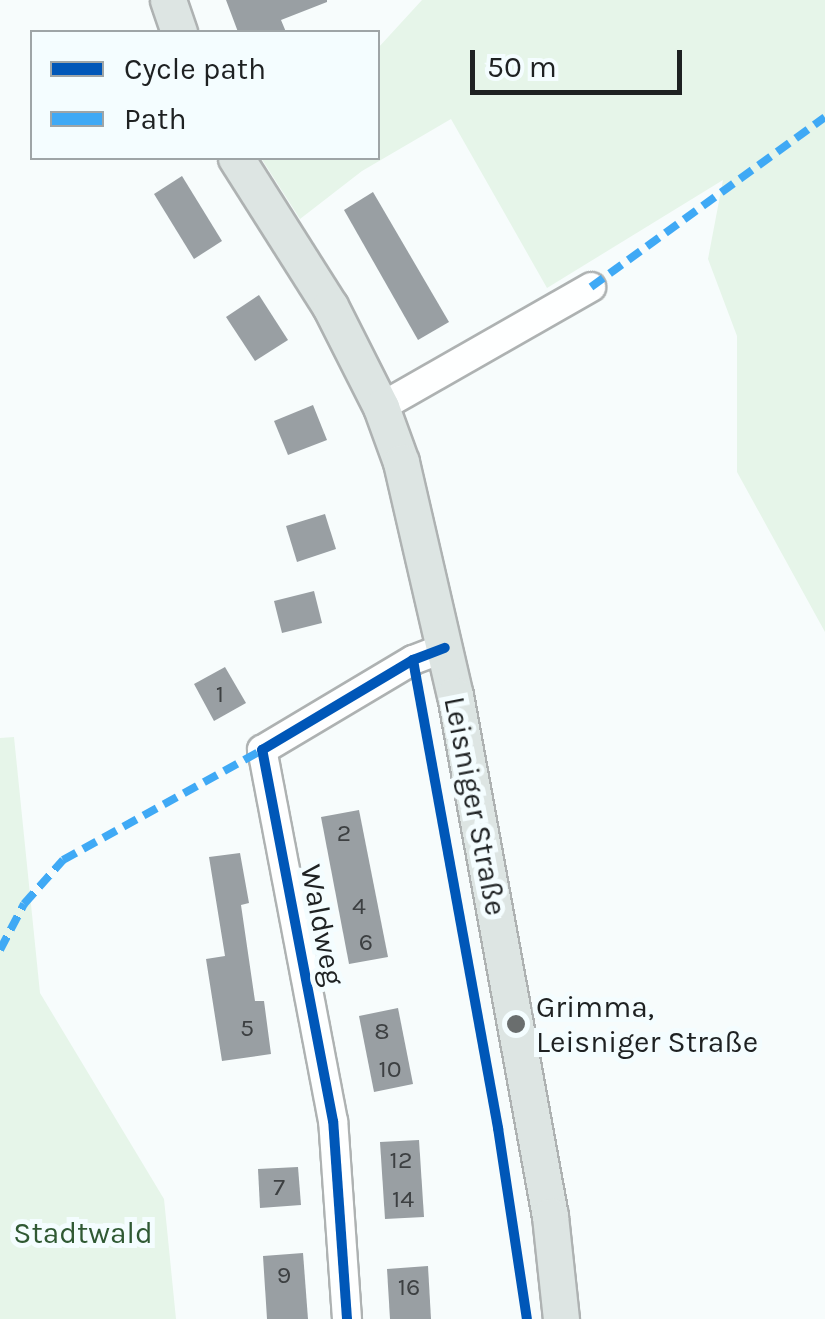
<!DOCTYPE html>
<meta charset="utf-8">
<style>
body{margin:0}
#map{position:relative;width:825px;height:1319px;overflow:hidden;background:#f7fcfc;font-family:Karla,sans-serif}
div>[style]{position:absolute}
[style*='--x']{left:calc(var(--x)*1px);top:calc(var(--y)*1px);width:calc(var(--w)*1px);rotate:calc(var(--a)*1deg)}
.green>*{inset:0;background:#e6f5e9}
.building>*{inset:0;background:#999fa3}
.roads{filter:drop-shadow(2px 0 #aeb2b2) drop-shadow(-2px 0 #aeb2b2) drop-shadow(0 2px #aeb2b2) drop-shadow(0 -2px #aeb2b2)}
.minor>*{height:28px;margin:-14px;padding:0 14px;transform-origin:14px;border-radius:14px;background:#feffff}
.major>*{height:35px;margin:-17.5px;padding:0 17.5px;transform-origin:17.5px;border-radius:17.5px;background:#dde5e3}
.quiet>*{height:8px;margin-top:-4px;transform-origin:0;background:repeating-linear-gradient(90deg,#3fa9f5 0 15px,transparent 0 23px)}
.cycleway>*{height:10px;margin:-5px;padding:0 5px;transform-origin:5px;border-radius:5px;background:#0057b8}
.dots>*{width:28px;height:28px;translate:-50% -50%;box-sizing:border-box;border:5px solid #f4fdff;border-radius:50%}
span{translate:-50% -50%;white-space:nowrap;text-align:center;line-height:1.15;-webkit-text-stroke:10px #f4fdff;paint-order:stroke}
.number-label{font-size:25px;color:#3d4042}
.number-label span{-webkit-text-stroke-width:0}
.street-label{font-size:30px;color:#1e2122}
.poi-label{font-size:30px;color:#1e2122}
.left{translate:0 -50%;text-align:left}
.park-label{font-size:30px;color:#2f5933}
.legend{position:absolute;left:30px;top:30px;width:350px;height:130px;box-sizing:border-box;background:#f4fdff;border:2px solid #9ea5a7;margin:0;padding:12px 18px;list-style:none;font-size:30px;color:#1e2122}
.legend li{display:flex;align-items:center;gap:20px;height:50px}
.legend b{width:50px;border:2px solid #9ea5a7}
.scale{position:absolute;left:470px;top:50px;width:212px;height:45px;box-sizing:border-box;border:5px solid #1e2122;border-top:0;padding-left:12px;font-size:30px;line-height:35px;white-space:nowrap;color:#1e2122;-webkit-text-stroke:8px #f4fdff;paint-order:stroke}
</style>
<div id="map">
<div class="green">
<i style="clip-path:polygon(422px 0,825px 0,825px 632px,737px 472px,737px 336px,708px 259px,723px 180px,547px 288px,451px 119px,362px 171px,300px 219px,261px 158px,378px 158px,378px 48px)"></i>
<i style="clip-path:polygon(14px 737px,40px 993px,164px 1199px,176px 1319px,0 1319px,0 738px)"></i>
</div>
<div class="building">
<i style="clip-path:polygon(226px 0,327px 0,327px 2px,281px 20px,286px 32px,238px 32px)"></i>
<i style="clip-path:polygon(182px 176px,222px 241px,194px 259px,154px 194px)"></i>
<i style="clip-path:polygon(373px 192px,449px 322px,418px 340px,344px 210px)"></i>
<i style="clip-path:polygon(259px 295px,288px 340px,255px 361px,226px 317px)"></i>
<i style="clip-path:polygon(313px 405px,327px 440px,288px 455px,274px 421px)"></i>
<i style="clip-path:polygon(325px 514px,336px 549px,297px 562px,286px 526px)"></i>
<i style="clip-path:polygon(314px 591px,322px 623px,282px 633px,274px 601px)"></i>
<i style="clip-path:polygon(225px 667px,246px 703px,214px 721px,194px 684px)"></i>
<i style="clip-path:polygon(359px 810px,388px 957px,349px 964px,321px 817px)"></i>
<i style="clip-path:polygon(240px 853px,249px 903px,241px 905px,255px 1001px,264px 1001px,271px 1054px,222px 1061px,206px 959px,225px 956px,209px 857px)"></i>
<i style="clip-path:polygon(398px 1008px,413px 1084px,374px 1092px,359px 1016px)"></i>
<i style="clip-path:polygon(419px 1140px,424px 1217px,385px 1219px,380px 1142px)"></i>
<i style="clip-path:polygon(298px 1167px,301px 1205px,260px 1208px,258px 1169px)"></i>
<i style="clip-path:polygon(303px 1253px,308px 1319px,267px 1319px,263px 1256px)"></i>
<i style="clip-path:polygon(428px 1266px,431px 1319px,390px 1319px,387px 1269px)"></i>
</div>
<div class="roads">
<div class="minor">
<i style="--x:381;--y:407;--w:242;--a:-29.7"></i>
<i style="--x:347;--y:1319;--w:198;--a:-94"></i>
<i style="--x:333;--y:1121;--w:378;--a:-100.8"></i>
<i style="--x:262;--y:750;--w:176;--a:-30.8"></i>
<i style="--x:413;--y:660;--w:34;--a:-21"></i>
</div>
<div class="major">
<i style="--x:168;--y:0;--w:34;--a:71"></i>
<i style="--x:236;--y:158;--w:175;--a:57.6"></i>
<i style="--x:330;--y:306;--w:113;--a:63.2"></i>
<i style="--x:381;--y:407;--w:59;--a:70"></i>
<i style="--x:401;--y:462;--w:239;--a:77"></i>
<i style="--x:455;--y:695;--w:530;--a:79.67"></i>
<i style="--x:550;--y:1216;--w:104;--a:83.9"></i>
</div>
</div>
<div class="quiet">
<i style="--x:591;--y:287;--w:289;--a:-36"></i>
<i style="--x:0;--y:950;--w:52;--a:-62.4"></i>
<i style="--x:24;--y:904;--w:59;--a:-48.4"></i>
<i style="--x:63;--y:860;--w:227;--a:-28.9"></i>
</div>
<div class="cycleway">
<i style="--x:413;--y:660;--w:476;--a:79.7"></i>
<i style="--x:498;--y:1128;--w:193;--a:81.4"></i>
<i style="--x:347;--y:1319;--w:198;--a:-94"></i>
<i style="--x:333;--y:1121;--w:378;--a:-100.8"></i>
<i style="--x:262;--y:750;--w:176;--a:-30.8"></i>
<i style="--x:413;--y:660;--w:34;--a:-21"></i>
</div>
<div class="dots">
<i style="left:516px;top:1024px;background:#6a6e6e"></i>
</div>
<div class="number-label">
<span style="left:220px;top:694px">1</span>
<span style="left:344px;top:833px">2</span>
<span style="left:359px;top:906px">4</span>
<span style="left:366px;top:942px">6</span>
<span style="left:247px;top:1028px">5</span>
<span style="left:382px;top:1031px">8</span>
<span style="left:390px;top:1069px">10</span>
<span style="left:401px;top:1160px">12</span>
<span style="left:279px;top:1187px">7</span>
<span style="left:403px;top:1199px">14</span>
<span style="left:284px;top:1275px">9</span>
<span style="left:409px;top:1287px">16</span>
</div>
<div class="street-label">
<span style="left:475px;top:806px;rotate:79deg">Leisniger Straße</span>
<span style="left:322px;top:925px;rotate:79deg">Waldweg</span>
</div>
<div class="poi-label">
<span class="left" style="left:536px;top:1024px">Grimma,<br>Leisniger Straße</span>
</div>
<div class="park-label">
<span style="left:83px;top:1233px">Stadtwald</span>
</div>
<ul class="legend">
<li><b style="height:12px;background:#0057b8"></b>Cycle path</li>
<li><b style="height:12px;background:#3fa9f5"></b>Path</li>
</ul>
<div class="scale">50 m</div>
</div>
